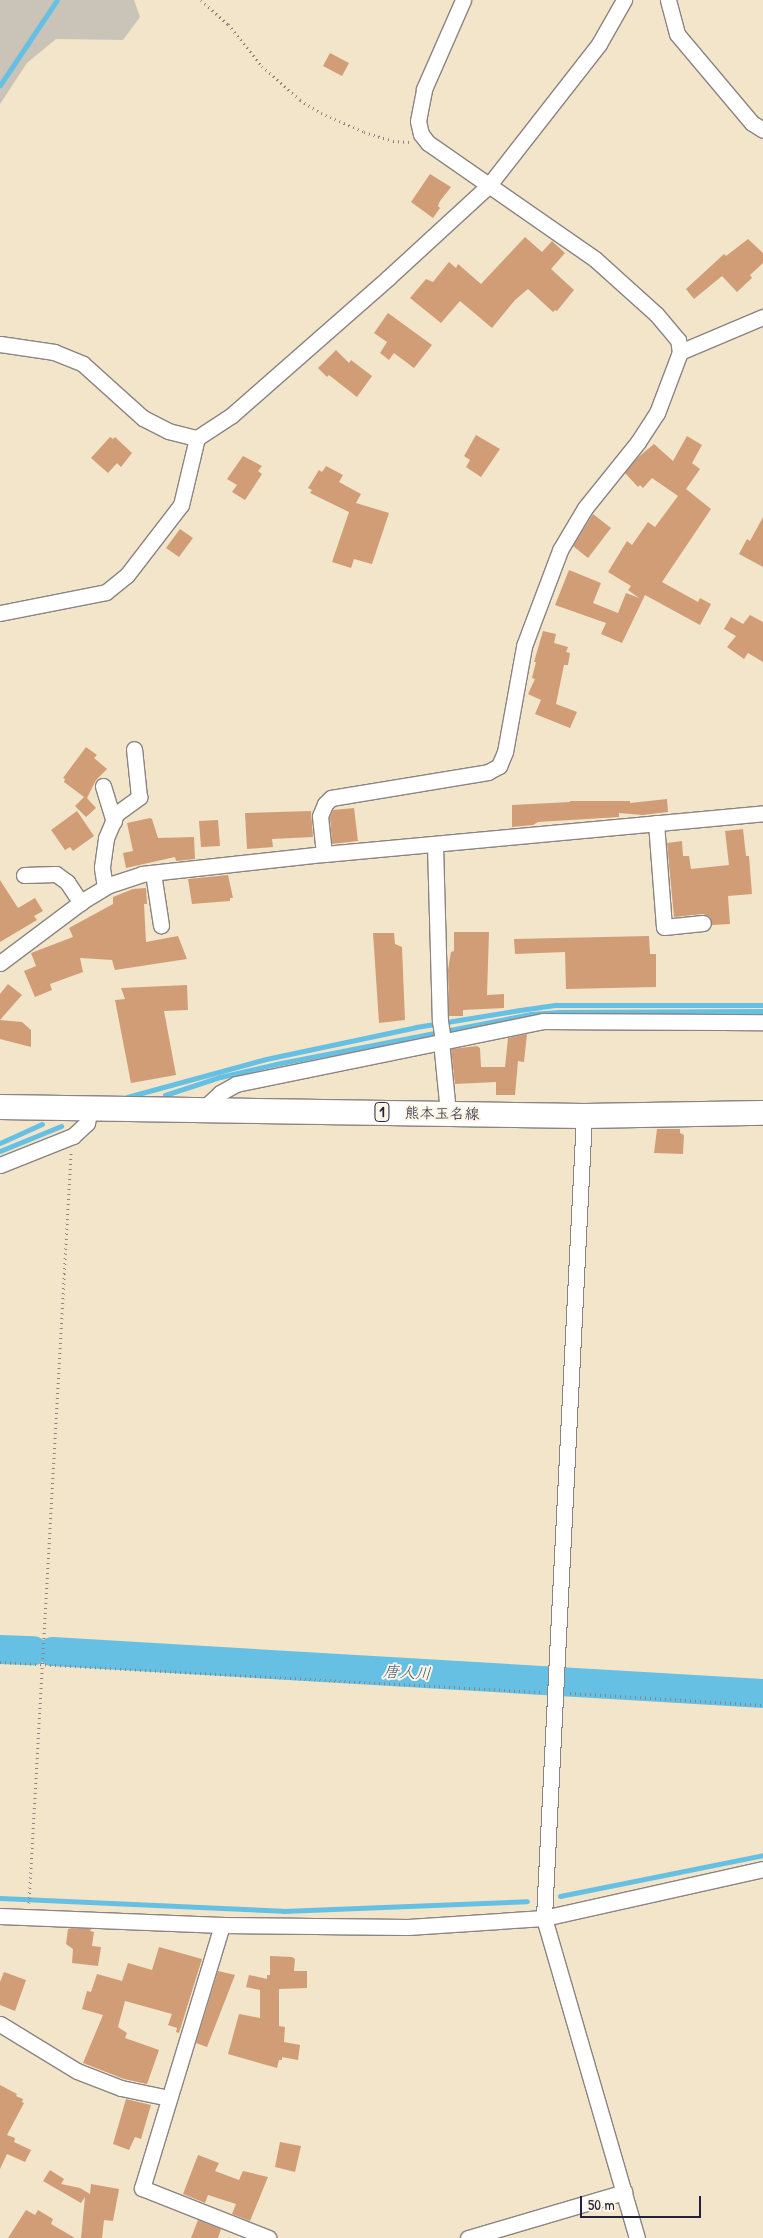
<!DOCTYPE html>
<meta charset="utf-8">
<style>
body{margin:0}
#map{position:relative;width:763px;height:2238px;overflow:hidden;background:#f3e5c9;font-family:"Patrick Hand","Klee One",sans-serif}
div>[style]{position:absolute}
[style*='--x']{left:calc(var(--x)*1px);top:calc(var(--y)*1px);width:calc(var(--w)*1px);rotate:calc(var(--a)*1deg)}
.industrial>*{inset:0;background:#cac3b8}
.stream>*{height:5px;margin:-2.5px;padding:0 2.5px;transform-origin:2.5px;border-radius:2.5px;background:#66c0e4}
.river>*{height:29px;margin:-14.5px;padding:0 14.5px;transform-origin:14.5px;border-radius:14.5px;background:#66c0e4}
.building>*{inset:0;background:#d19d76}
.path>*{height:3px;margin-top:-1.5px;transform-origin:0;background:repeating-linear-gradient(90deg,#8a8482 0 1px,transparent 0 5px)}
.roads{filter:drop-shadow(1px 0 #8a8482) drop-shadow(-1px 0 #8a8482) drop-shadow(0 1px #8a8482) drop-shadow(0 -1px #8a8482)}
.minor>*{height:15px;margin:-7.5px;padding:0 7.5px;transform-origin:7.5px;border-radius:7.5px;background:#fff}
.primary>*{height:24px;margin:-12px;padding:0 12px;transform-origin:12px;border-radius:12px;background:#fff}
span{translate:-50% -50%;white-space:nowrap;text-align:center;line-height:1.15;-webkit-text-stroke:4px #fcf5e5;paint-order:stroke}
.shield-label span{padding:1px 4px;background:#fcf5e5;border:1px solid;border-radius:4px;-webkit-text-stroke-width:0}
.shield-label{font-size:14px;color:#22223b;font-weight:700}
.street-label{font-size:15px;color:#22223b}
.water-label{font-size:16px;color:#3a5976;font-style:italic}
.scale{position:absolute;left:580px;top:2196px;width:121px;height:22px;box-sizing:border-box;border:2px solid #22223b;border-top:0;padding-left:6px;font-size:15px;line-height:18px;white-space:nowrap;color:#22223b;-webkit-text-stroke:4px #fcf5e5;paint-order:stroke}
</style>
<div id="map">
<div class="industrial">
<i style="clip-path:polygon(0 0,134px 0,140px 17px,123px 40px,56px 39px,27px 63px,0 104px)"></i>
</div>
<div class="stream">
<i style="--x:0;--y:85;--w:102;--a:-56.2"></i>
<i style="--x:165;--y:1095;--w:58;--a:-18.1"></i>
<i style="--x:220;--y:1077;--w:57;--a:-13.1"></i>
<i style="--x:276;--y:1064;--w:260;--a:-11.1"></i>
<i style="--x:531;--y:1014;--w:29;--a:-4"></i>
<i style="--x:560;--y:1012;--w:203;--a:-0.3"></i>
<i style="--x:127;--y:1097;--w:144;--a:-15.3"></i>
<i style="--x:266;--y:1059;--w:153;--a:-12"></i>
<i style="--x:416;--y:1027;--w:105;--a:-9.3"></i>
<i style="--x:520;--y:1010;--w:37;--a:-8"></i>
<i style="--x:557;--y:1005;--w:206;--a:0"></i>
<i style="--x:0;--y:1143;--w:46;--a:-24.3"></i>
<i style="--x:0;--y:1151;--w:66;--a:-22.3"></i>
<i style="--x:560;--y:1896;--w:207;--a:-11.4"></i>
<i style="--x:0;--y:1898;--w:283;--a:2.6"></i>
<i style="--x:283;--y:1911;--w:244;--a:-2.3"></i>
</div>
<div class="river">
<i style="--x:0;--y:1649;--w:33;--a:2"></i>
<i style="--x:52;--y:1651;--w:712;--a:3.38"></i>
</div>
<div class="building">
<i style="clip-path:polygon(330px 53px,349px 63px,342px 76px,323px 66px)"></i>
<i style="clip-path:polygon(430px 174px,451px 187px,440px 201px,438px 206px,440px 208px,433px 218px,411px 202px)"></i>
<i style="clip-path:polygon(525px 237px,542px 252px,552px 241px,565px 253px,551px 269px,574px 290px,557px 311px,555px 310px,553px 312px,528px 289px,515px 300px,492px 328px,460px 301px,441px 323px,410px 298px,426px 279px,433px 282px,449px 262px,456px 268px,458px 264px,481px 284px)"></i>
<i style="clip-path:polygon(748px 239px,763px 253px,763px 263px,750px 275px,752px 278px,737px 292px,722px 276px,694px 299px,686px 289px,724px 254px,726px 256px)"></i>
<i style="clip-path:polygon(388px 313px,432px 345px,414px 368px,394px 353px,389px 360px,380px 353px,387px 342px,374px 333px)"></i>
<i style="clip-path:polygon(336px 350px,349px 363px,351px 360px,372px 376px,357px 397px,329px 375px,327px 377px,318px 368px)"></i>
<i style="clip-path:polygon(476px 435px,500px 449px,481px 477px,466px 467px,470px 460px,464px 456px)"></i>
<i style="clip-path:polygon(687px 436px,702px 445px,692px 463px,700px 469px,686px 489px,711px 509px,662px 582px,698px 602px,700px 598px,711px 604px,700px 625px,645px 595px,622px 643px,601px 634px,606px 623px,555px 605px,569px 570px,601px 583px,593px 603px,618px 613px,626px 593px,639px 598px,628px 590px,631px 586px,608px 572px,627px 541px,632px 545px,648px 522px,655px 527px,678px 496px,652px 478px,643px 488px,640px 485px,638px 487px,625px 473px,636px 459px,654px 444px,673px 461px)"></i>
<i style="clip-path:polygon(110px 437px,113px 439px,115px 437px,132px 453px,121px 467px,117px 463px,108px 473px,91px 458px)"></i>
<i style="clip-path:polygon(243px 456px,262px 466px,258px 471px,262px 474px,245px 500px,232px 492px,237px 485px,227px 479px)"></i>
<i style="clip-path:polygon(326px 466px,343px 475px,339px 482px,361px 494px,356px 503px,389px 513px,372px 564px,354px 559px,351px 568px,332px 562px,349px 512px,310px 493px,312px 490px,308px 488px,319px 470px,322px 472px)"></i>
<i style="clip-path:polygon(593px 514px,611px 528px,588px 558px,573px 546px)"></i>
<i style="clip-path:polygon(763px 517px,763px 567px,739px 554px,747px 539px,750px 541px)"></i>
<i style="clip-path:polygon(180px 529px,193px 538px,179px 557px,166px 548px)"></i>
<i style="clip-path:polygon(750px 615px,763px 622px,763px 662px,748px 653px,744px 659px,727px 647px,736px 636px,724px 629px,731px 617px,743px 624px)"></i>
<i style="clip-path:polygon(543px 631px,556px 634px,554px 643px,568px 647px,566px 652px,570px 653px,568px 665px,564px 665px,556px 704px,577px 712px,570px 728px,535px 714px,541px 700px,528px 694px,535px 679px,532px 678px,536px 662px,534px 662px)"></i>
<i style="clip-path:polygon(86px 747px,97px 755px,94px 758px,107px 769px,96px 780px,87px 798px,96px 808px,86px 817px,75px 806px,84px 797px,64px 782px,65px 779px,63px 778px)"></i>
<i style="clip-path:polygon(667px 799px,668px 812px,643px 815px,619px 813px,619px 817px,538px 822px,533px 825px,512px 827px,512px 805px,570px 802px,570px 801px,630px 801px,630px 803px)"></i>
<i style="clip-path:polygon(354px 808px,358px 841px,332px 844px,330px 817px,333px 810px)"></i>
<i style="clip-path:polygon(77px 811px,94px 836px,73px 851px,70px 847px,65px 850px,51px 830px)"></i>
<i style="clip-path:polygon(311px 811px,313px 837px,272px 839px,273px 847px,247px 849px,245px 813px)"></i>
<i style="clip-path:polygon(150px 818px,152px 819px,158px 838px,194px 837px,195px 859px,176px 861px,175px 857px,126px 868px,123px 853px,133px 851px,127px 823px)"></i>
<i style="clip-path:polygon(218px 820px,220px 846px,201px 847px,199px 821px)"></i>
<i style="clip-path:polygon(743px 829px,746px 856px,749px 856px,752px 894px,728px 896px,730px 924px,712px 925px,710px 917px,703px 914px,674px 917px,667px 843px,682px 841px,683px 856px,689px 856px,691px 869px,729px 865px,725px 831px)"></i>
<i style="clip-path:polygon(228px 875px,233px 898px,230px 898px,230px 901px,192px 904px,188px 879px)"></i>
<i style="clip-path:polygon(0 880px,18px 908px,35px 898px,43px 911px,34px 916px,37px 920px,0 942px)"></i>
<i style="clip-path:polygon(146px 888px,147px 904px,144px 904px,146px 942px,178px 936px,187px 959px,115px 970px,112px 960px,80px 958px,83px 972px,50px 984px,52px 990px,35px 997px,24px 971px,36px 966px,31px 953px,73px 937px,69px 928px,113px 904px,113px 897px,133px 889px)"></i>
<i style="clip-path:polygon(454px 932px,489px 932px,487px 995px,504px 994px,504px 1008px,463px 1010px,463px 1016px,449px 1016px,448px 970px,451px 952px,454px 951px)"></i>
<i style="clip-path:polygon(373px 933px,394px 933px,395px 944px,402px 947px,405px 1020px,379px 1023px)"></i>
<i style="clip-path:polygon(649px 936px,650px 954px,656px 954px,656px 987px,566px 989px,565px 952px,515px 954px,514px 939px)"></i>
<i style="clip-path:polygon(8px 984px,22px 995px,0 1020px,22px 1022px,31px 1030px,31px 1047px,0 1039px,0 994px)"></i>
<i style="clip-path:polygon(187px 985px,188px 1010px,164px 1011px,176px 1075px,131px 1083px,115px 1000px,125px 999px,121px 988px)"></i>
<i style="clip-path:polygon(527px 1034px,524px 1062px,518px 1061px,515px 1095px,496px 1095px,496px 1082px,455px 1084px,451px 1049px,477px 1046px,480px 1048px,481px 1067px,505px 1067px,508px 1038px)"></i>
<i style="clip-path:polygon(657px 1129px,680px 1129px,680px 1133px,684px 1135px,683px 1154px,654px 1153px)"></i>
<i style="clip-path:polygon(72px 1928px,91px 1929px,90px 1931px,94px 1932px,92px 1946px,101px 1947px,98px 1966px,72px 1963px,73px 1949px,66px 1944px,68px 1929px)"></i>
<i style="clip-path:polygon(159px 1947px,202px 1959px,179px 2033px,176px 2032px,177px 2028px,168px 2025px,172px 2014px,125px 2001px,118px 2027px,127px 2033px,125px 2038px,159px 2050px,147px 2084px,124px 2079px,83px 2063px,103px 2015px,82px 2009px,87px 1991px,91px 1992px,97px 1974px,122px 1981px,128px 1963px,152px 1970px)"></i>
<i style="clip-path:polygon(270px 1956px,292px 1957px,295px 1959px,294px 1971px,307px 1971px,307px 1988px,279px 1989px,279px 2026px,285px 2027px,284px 2042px,300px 2045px,298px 2060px,282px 2057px,282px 2060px,279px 2060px,277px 2068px,228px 2054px,239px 2014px,260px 2018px,260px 1990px,246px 1987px,249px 1975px,267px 1979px,267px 1975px,270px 1975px)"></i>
<i style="clip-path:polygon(218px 1971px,235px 1975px,207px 2047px,196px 2043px)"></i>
<i style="clip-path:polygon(4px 1972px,26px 1980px,15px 2011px,0 2005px,0 1982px)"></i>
<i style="clip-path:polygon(0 2085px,17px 2094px,16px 2096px,23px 2099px,22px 2102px,24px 2103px,7px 2135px,15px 2138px,14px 2142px,31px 2150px,25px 2162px,7px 2154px,0 2169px)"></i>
<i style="clip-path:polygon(126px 2099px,151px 2105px,141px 2139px,135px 2137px,129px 2150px,113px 2144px)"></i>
<i style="clip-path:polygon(280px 2142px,301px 2146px,295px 2172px,275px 2167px)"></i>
<i style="clip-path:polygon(198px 2155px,219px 2163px,215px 2171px,239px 2180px,243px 2171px,268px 2177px,250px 2221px,232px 2214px,236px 2204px,208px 2195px,205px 2203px,183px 2194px)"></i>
<i style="clip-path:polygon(50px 2170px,64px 2179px,61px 2184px,80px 2188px,90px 2194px,91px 2184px,119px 2189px,113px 2221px,104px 2220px,102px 2238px,81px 2238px,85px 2197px,81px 2203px,43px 2181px)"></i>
<i style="clip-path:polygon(26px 2210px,35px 2215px,38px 2210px,53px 2219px,51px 2224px,75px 2238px,8px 2238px)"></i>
<i style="clip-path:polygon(198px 2220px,221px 2229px,218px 2238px,191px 2238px)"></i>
</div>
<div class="path">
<i style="--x:201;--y:0;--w:36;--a:42"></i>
<i style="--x:228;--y:24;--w:54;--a:51"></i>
<i style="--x:262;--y:66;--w:51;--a:41.8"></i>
<i style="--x:300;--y:100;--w:25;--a:32"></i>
<i style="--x:321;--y:113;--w:47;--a:23.8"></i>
<i style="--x:364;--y:132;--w:30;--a:17"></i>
<i style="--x:393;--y:141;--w:16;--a:4"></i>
<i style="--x:0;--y:1662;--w:542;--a:3.17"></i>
<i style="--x:570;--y:1693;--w:193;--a:3.6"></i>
<i style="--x:29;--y:1903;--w:751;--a:-86.79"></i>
</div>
<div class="roads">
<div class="minor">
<i style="--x:668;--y:0;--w:35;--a:75"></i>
<i style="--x:677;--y:34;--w:116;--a:49.9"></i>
<i style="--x:752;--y:123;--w:13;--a:32"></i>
<i style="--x:0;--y:344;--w:55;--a:8.4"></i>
<i style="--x:54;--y:352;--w:31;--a:22"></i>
<i style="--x:83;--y:364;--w:81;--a:42"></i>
<i style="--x:143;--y:418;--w:28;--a:27"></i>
<i style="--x:168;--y:431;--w:30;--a:14"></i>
<i style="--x:680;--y:352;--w:90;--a:-22.9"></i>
<i style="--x:0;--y:613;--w:108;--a:-11.2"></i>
<i style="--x:106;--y:592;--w:27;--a:-39"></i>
<i style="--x:127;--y:575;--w:88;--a:-52.4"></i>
<i style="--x:181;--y:505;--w:69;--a:-76.6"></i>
<i style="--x:197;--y:438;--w:42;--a:-33.3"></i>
<i style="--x:232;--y:415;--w:208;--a:-41.3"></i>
<i style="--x:388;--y:278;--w:137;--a:-42.6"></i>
<i style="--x:489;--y:185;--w:179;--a:-52"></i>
<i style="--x:599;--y:44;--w:51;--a:-60.4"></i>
<i style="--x:103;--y:786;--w:37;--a:73"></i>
<i style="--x:656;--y:823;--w:104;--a:85.6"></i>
<i style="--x:664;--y:927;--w:39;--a:-6"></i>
<i style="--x:435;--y:845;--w:176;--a:88.4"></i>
<i style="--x:440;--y:1021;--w:20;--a:81"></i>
<i style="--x:324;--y:854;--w:38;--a:-96"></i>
<i style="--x:320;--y:816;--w:13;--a:-67"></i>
<i style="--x:325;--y:804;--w:8;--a:-45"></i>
<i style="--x:331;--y:798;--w:159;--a:-9.4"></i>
<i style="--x:488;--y:772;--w:13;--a:-29"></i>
<i style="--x:499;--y:766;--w:15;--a:-67"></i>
<i style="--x:505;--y:752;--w:108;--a:-79.8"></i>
<i style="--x:524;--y:646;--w:103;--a:-69.4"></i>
<i style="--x:560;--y:550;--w:49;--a:-59.2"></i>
<i style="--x:585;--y:508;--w:85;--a:-51.2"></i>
<i style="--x:638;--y:442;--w:35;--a:-57"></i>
<i style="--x:657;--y:413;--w:65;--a:-69.3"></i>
<i style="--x:680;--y:352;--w:12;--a:-99"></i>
<i style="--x:678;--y:340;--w:34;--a:-130"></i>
<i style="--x:656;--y:314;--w:82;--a:-138"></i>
<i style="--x:595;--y:259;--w:203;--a:-145.2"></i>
<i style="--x:428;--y:143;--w:11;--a:-128"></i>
<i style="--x:421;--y:134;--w:13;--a:-103"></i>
<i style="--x:418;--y:121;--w:33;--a:-79"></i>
<i style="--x:424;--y:89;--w:97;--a:-66.3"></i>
<i style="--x:153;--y:873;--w:53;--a:81.3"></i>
<i style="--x:24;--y:875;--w:32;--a:-2"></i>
<i style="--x:56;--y:874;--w:14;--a:36"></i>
<i style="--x:67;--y:882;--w:25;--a:56"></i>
<i style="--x:105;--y:887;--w:20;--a:-99"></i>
<i style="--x:102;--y:867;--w:29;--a:-82"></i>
<i style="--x:106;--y:838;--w:26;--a:-67"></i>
<i style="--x:116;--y:814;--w:29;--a:-36"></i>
<i style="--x:139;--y:797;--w:48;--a:-95.9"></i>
<i style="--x:0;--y:963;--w:105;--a:-36.9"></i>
<i style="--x:84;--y:900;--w:29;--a:-31"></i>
<i style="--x:109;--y:885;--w:35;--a:-18"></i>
<i style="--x:142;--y:874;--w:183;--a:-6.3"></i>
<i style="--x:324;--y:854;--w:441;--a:-5.3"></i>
<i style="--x:441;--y:1041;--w:71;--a:84.4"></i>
<i style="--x:202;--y:1110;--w:25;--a:-43"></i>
<i style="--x:220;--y:1093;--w:18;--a:-29"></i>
<i style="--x:236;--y:1084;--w:313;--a:-11.6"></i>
<i style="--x:543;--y:1021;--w:220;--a:0.3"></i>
<i style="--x:584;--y:1116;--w:803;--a:92.86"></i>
<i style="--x:544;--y:1918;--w:333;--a:73.8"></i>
<i style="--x:0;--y:1165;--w:79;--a:-21.7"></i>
<i style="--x:73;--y:1136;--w:19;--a:-43"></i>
<i style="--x:87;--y:1123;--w:14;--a:-78"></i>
<i style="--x:0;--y:1916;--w:222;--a:2.3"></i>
<i style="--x:222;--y:1925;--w:186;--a:0.6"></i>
<i style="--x:408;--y:1927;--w:136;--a:-3.8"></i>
<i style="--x:544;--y:1918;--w:224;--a:-12.6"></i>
<i style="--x:222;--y:1925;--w:275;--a:106.9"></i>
<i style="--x:142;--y:2188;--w:136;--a:21.6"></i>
<i style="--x:0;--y:2024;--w:90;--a:31.4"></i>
<i style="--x:77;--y:2071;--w:47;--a:21.1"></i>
<i style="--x:121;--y:2088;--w:49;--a:11.8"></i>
<i style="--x:468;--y:2238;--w:163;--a:-16.4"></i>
</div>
<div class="primary">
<i style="--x:0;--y:1107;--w:584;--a:0.88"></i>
<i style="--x:584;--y:1116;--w:179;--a:-1"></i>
</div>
</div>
<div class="shield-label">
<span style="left:382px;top:1112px">1</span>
</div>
<div class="street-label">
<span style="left:442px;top:1113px;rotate:1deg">熊本玉名線</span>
</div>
<div class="water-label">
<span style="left:407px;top:1672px;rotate:3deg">唐人川</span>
</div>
<div class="scale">50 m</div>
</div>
